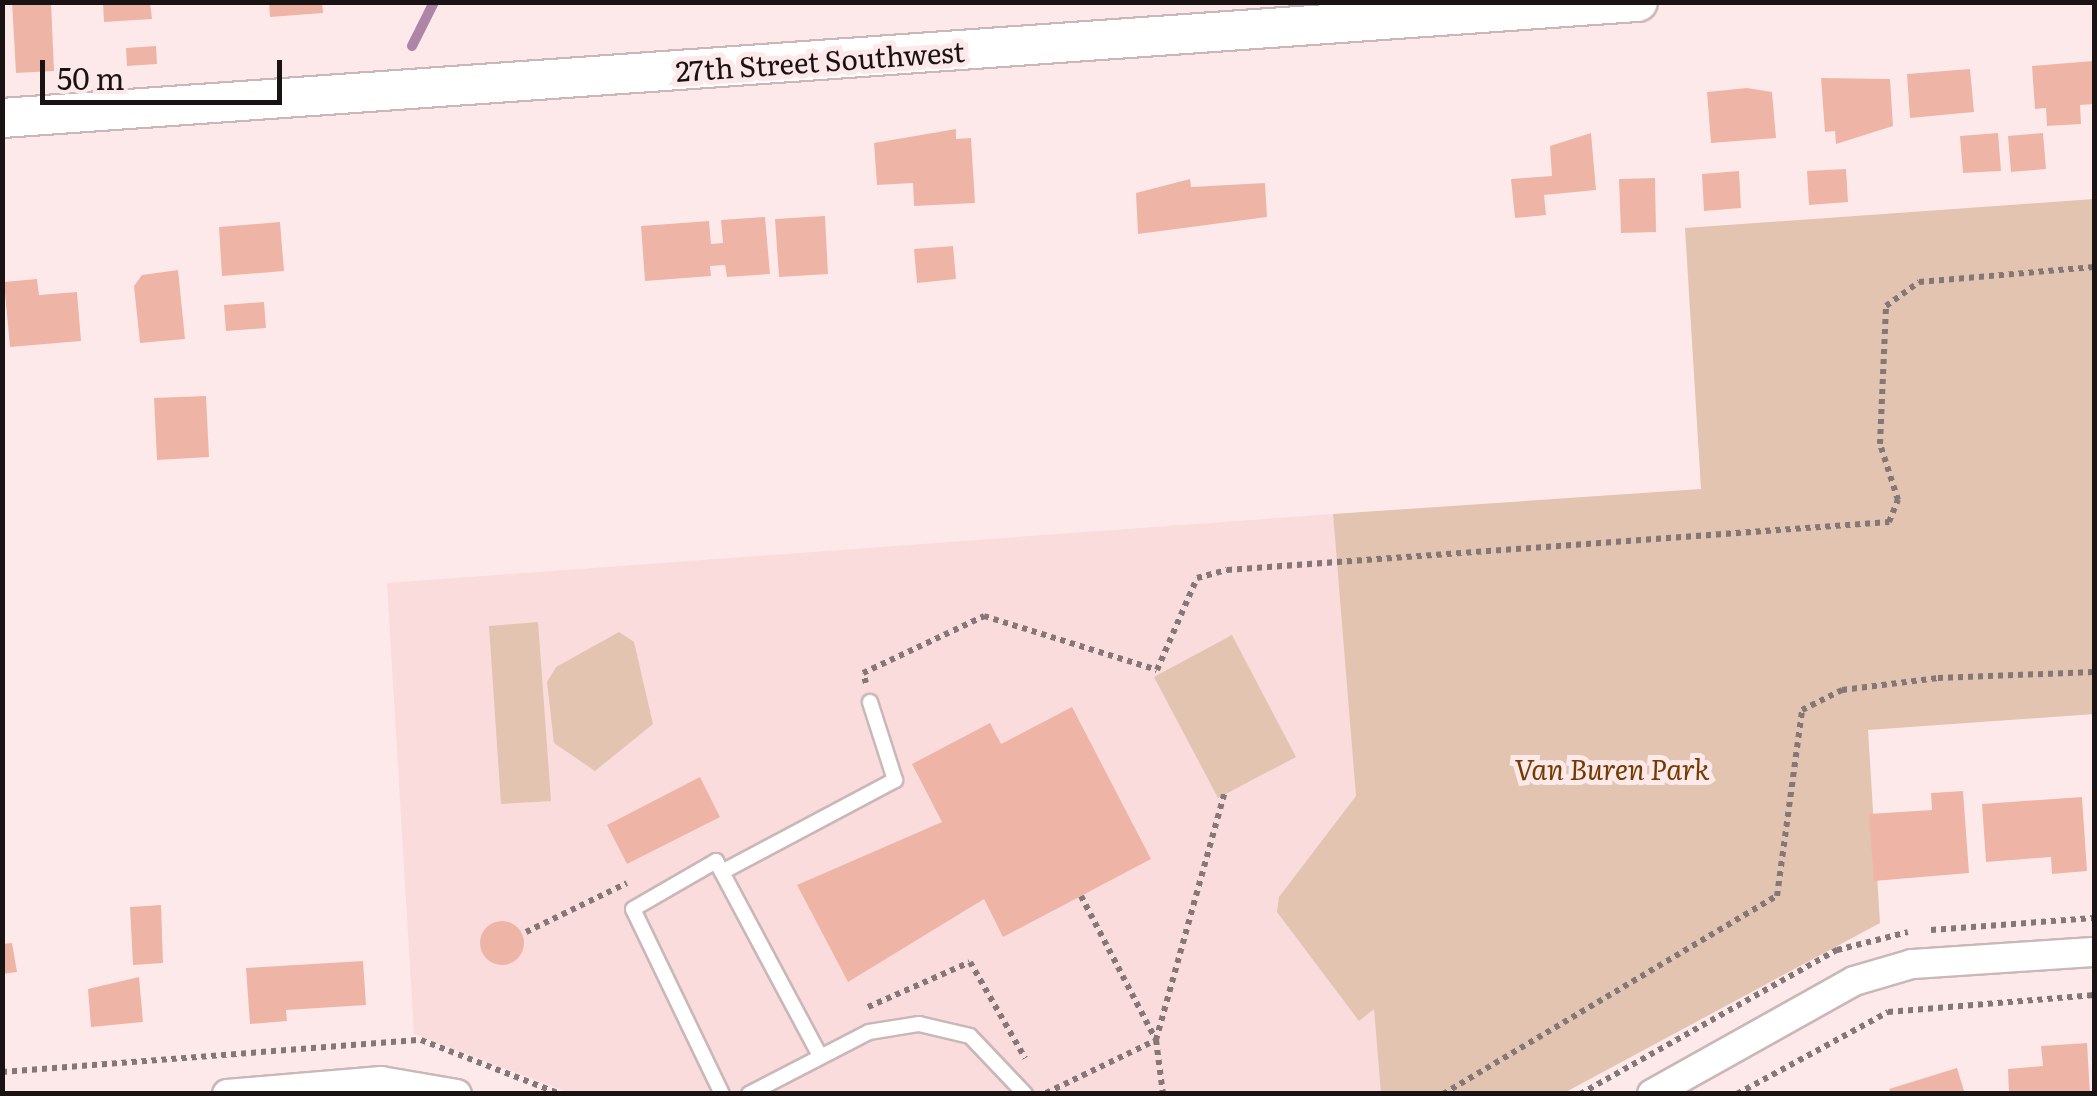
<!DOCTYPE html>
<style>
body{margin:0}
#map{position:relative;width:2097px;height:1096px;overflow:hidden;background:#fee9ea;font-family:Literata,serif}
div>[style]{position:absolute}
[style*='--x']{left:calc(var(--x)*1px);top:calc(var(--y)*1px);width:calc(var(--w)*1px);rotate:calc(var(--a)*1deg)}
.built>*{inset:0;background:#fadcdd}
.green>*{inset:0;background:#e2c4b0}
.stream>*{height:10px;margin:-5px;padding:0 5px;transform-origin:5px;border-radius:5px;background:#ae84a7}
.building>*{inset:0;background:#eeb5a6}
.round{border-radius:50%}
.path>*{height:6px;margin-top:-3px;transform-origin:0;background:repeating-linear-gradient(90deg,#847777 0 5px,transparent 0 10px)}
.roads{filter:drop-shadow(2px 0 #cbb7b8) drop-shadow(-2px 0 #cbb7b8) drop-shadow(0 2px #cbb7b8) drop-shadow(0 -2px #cbb7b8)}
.lane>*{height:14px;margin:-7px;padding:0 7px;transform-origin:7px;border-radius:7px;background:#fff}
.street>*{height:28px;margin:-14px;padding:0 14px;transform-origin:14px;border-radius:14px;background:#fff}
.secondary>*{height:38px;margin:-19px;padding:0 19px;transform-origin:19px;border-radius:19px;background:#fff}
span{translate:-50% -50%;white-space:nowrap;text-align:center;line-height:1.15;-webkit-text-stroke:10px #fee9ea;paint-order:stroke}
.street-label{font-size:28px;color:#1a1313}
.park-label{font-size:28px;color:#733b00;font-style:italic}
.frame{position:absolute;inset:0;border:5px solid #1a1313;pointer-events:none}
.scale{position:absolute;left:40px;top:60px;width:242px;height:45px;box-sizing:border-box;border:5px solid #1a1313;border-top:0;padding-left:12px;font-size:30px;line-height:35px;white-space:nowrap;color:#1a1313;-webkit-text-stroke:8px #fee9ea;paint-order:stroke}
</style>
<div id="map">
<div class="built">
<i style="clip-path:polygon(1333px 514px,1381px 1093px,570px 1093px,414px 1034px,387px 583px)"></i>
</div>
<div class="green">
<i style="clip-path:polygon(2094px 199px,2094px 714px,1868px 730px,1880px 923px,1564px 1093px,1381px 1094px,1374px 1009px,1359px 1021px,1277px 912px,1279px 897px,1356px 796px,1333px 514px,1701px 489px,1685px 228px)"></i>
<i style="clip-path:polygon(538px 622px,551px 801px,501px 804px,489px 626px)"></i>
<i style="clip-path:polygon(619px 632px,634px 642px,653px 724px,595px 771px,554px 743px,547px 682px,556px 667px)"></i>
<i style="clip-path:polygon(1232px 635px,1296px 757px,1218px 798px,1154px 677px)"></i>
</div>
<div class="stream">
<i style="--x:412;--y:46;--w:49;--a:-63.4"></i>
</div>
<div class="building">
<i style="clip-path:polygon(12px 2px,51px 2px,54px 71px,16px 73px)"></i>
<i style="clip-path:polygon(103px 2px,150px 2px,152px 19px,104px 22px)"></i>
<i style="clip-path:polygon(269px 2px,322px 2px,323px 13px,270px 17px)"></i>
<i style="clip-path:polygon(156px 46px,157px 64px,127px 66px,126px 48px)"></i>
<i style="clip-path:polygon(2093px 61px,2094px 104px,2080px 105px,2081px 124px,2047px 126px,2046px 108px,2035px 109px,2032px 66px)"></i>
<i style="clip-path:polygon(1970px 69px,1974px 112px,1910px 118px,1907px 74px)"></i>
<i style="clip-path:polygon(1821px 78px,1890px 79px,1893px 126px,1836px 144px,1835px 131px,1825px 132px)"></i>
<i style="clip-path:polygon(1747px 88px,1772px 92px,1776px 138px,1711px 143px,1707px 92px)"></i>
<i style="clip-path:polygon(956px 129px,956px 139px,971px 138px,975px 203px,914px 206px,913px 183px,877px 185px,874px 143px)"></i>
<i style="clip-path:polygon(1591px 133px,1596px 190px,1544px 195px,1546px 215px,1515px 218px,1511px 179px,1552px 176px,1550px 146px)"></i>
<i style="clip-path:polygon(1998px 133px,2001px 171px,1963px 173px,1960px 136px)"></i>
<i style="clip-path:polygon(2043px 133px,2046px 169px,2011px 172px,2008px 136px)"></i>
<i style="clip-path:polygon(1846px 169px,1848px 202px,1809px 205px,1807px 171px)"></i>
<i style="clip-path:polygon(1739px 171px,1741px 208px,1704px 211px,1702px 174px)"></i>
<i style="clip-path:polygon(1655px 178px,1656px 232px,1621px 233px,1619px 179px)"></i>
<i style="clip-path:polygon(1190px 179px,1191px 187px,1265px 183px,1267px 217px,1138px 234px,1136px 193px)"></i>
<i style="clip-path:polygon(825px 216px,828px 274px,779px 277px,775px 219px)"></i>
<i style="clip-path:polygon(765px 217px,770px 274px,727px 277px,725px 265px,710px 266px,711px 276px,645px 281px,641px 226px,709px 221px,711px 244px,723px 243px,721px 220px)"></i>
<i style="clip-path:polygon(280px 222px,284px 271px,222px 276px,219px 227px)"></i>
<i style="clip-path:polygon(953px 246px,956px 279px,917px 283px,914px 249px)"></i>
<i style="clip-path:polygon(178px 270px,185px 339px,140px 343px,134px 286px,142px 275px)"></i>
<i style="clip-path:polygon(37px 279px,39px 295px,77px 292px,81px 341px,10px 347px,4px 282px)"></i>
<i style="clip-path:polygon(264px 302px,266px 328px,226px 331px,224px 305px)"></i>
<i style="clip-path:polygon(206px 396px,209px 457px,157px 460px,154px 398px)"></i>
<i style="clip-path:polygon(1072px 707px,1151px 859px,1003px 937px,984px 899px,848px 982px,797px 885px,942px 822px,912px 764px,990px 723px,1001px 744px)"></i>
<i style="clip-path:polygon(700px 777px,720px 817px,627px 864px,607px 825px)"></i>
<i style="clip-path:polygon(1963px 791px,1969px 873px,1874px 881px,1869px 814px,1932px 810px,1931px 793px)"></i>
<i style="clip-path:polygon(2082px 797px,2087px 871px,2052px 874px,2051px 857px,1986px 862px,1982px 804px)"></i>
<i style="clip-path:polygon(161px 905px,163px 963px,133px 965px,130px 907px)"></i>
<i class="round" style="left:480px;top:921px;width:44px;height:44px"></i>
<i style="clip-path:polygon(12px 943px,17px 972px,2px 974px,2px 944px)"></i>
<i style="clip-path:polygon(363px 961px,366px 1005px,286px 1010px,287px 1021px,250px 1024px,246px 968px)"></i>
<i style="clip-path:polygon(139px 977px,143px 1022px,91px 1027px,88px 989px)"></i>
<i style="clip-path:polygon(2087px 1043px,2090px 1094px,2009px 1094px,2008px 1069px,2043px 1066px,2041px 1046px)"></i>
<i style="clip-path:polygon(1957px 1068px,1965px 1094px,1891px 1094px,1889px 1089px)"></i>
</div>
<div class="path">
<i style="--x:866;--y:683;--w:10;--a:-107"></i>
<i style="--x:863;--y:673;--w:134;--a:-25.2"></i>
<i style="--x:984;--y:616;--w:181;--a:17.3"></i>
<i style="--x:1157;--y:670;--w:100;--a:-66.5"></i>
<i style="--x:1197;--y:578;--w:31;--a:-15"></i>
<i style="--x:1227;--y:570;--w:664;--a:-4.15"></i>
<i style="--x:1889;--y:522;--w:24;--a:-68"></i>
<i style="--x:1898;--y:500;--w:59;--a:-107.8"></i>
<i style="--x:1880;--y:444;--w:138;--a:-87.5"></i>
<i style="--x:1886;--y:306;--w:41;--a:-36"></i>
<i style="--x:1919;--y:282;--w:176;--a:-4.9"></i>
<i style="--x:1081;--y:896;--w:162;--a:62.5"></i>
<i style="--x:1156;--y:1040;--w:258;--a:-74.5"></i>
<i style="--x:1931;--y:930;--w:163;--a:-4.2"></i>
<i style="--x:526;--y:932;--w:112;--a:-25.9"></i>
<i style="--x:868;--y:1007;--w:111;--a:-23.8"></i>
<i style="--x:970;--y:962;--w:111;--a:60.2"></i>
<i style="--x:2;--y:1072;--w:420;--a:-4.4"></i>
<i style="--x:421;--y:1040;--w:149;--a:21.2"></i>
<i style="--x:1046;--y:1093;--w:122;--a:-25.7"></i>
<i style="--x:1156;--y:1040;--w:54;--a:82.6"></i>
<i style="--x:1443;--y:1094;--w:388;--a:-30.7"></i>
<i style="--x:1777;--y:896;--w:188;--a:-82.3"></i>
<i style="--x:1802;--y:710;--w:45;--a:-26.6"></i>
<i style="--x:1842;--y:690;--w:97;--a:-7.1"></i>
<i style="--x:1938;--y:678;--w:156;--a:-2.2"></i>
<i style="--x:1580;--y:1094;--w:295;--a:-29.3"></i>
<i style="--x:1837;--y:950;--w:73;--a:-14.2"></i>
<i style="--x:1737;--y:1094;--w:172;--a:-28.5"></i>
<i style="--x:1888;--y:1012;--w:207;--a:-4.7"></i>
</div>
<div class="roads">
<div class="lane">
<i style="--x:722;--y:872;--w:196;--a:-28"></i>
<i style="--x:895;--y:780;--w:82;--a:-107.8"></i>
<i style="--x:722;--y:1094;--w:205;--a:-115.7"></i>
<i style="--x:633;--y:909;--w:96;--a:-30"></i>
<i style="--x:716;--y:861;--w:219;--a:61.9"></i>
<i style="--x:749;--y:1094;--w:135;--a:-27.3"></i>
<i style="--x:869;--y:1032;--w:51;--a:-9.1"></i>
<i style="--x:919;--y:1024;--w:52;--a:13.2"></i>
<i style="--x:970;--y:1036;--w:80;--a:46.5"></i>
</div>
<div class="street">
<i style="--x:227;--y:1094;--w:155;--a:-4.8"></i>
<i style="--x:381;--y:1081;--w:77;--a:9.7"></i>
<i style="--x:1652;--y:1094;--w:231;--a:-29.2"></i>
<i style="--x:1854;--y:981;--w:60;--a:-16.3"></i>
<i style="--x:1912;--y:964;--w:182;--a:-3.8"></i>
</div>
<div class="secondary">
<i style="--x:2;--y:118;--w:1640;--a:-4.06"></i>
</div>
</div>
<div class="street-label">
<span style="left:820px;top:60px;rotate:-4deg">27th Street Southwest</span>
</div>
<div class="park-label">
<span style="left:1612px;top:768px">Van Buren Park</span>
</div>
<div class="frame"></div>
<div class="scale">50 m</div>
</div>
